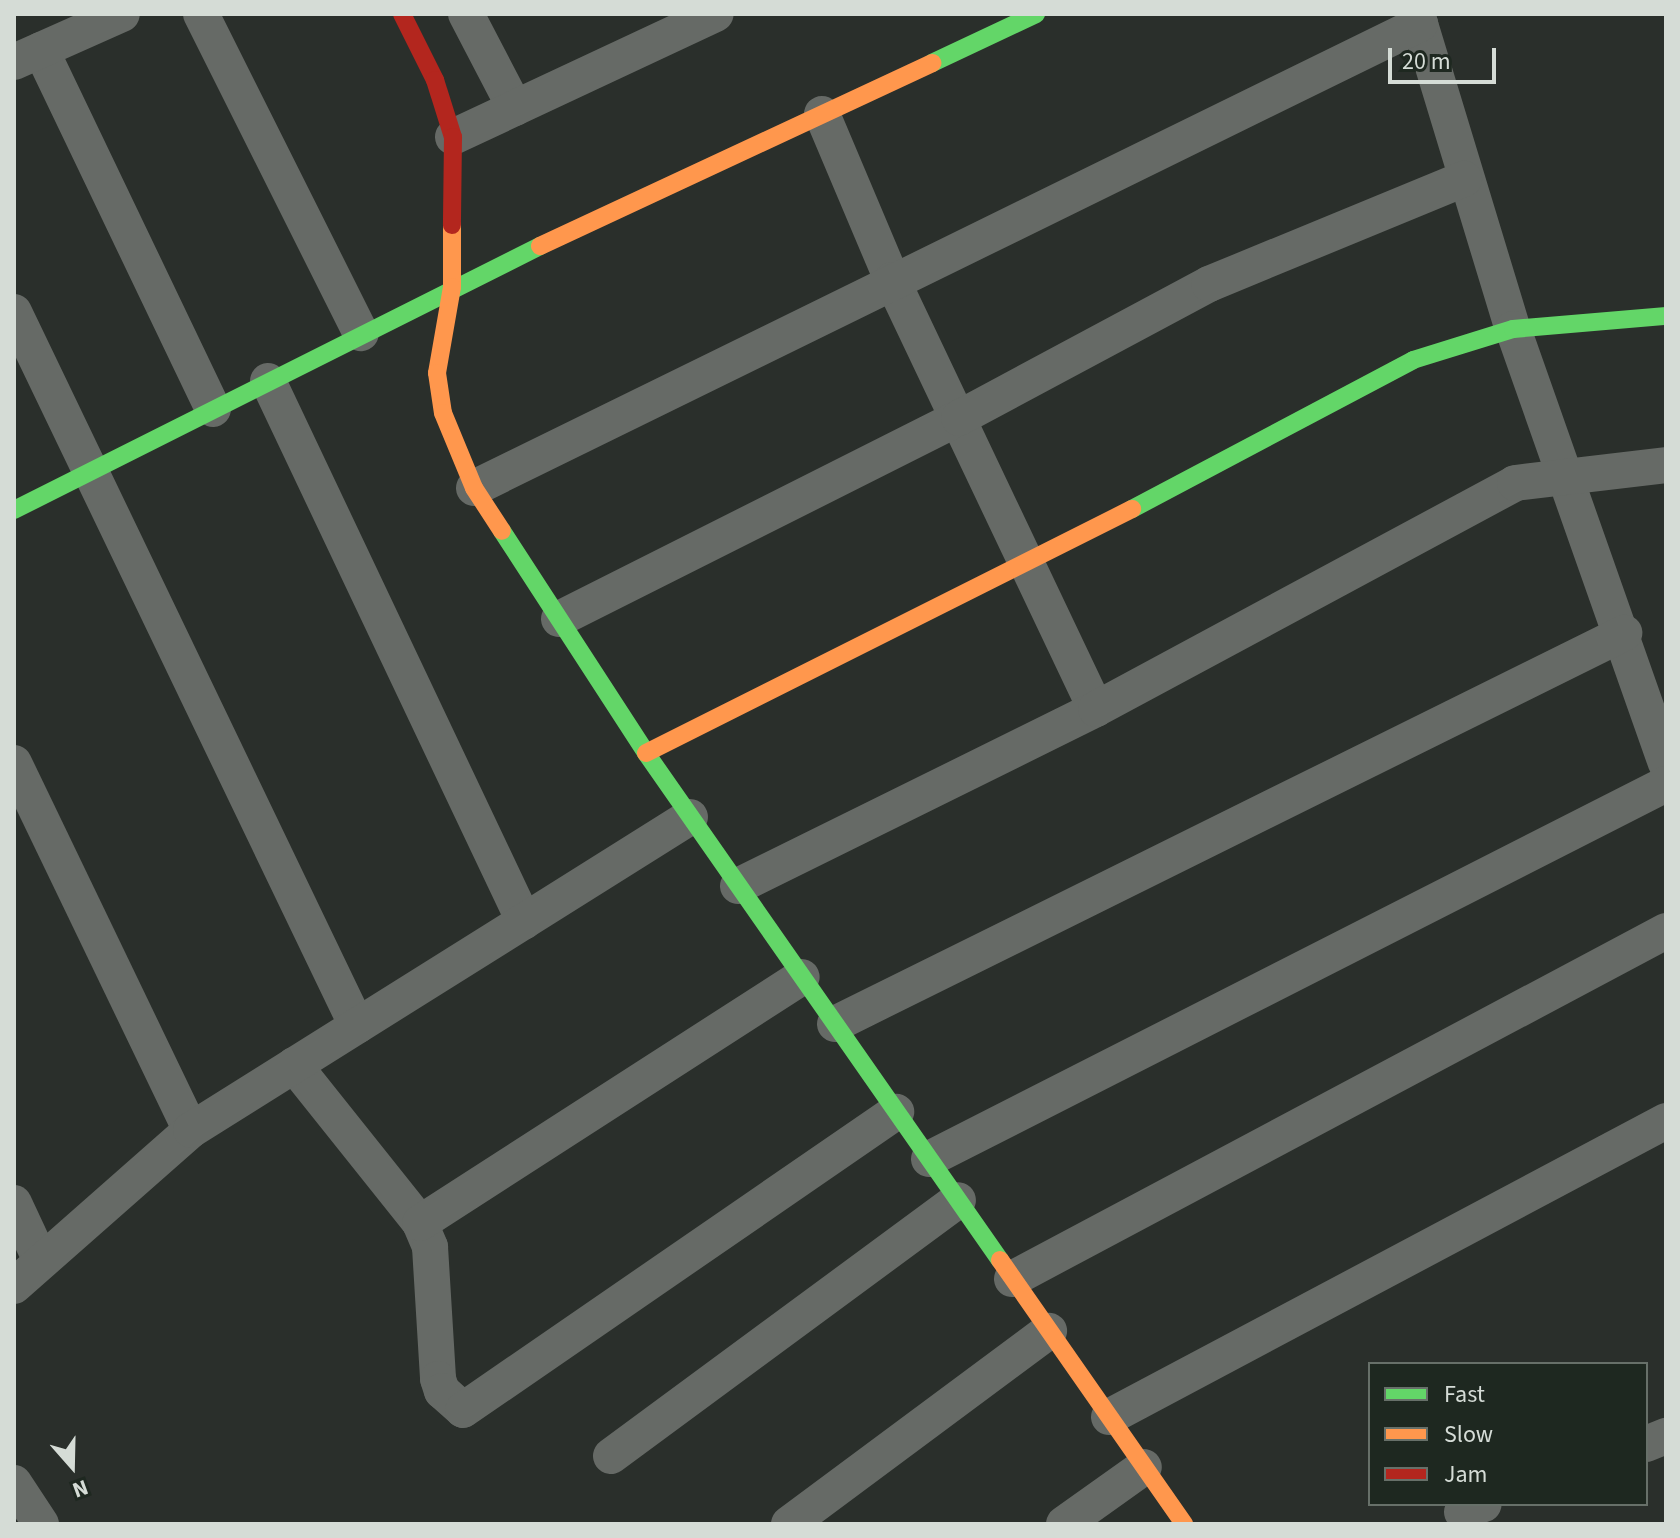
<!DOCTYPE html>
<style>
body{margin:0}
#map{position:relative;width:1680px;height:1538px;overflow:hidden;background:#2a2f2b;font-family:"Source Sans 3",sans-serif}
div>[style]{position:absolute}
[style*='--x']{left:calc(var(--x)*1px);top:calc(var(--y)*1px);width:calc(var(--w)*1px);rotate:calc(var(--a)*1deg)}
.street>*{height:36px;margin:-18px;padding:0 18px;transform-origin:18px;border-radius:18px;background:#666a66}
.fast>*{height:18px;margin:-9px;padding:0 9px;transform-origin:9px;border-radius:9px;background:#63d668}
.slow>*{height:18px;margin:-9px;padding:0 9px;transform-origin:9px;border-radius:9px;background:#ff974d}
.jam>*{height:18px;margin:-9px;padding:0 9px;transform-origin:9px;border-radius:9px;background:#b3261e}
span{translate:-50% -50%;white-space:nowrap;text-align:center;line-height:1.15;-webkit-text-stroke:6px #1e2820;paint-order:stroke}
.frame{position:absolute;inset:0;border:16px solid #d5dcd6;pointer-events:none}
.legend{position:absolute;left:1368px;top:1362px;width:280px;height:144px;box-sizing:border-box;background:#1e2820;border:2px solid #677069;margin:0;padding:10px 14px;list-style:none;font-size:24px;color:#d5dcd6}
.legend li{display:flex;align-items:center;gap:16px;height:40px}
.legend b{width:40px;border:2px solid #677069}
.north{position:absolute;left:32px;top:1426px;width:80px;height:80px;-webkit-text-stroke:6px #1e2820;paint-order:stroke;rotate:160deg;font-size:22px;font-weight:700;line-height:32px;text-align:center;color:#d5dcd6}
.north::after{content:'';display:block;margin:auto;width:28px;height:36px;background:#d5dcd6;clip-path:polygon(50% 0,100% 100%,50% 72%,0 100%)}
.scale{position:absolute;left:1388px;top:48px;width:108px;height:36px;box-sizing:border-box;border:4px solid #d5dcd6;border-top:0;padding-left:10px;font-size:24px;line-height:28px;white-space:nowrap;color:#d5dcd6;-webkit-text-stroke:6px #1e2820;paint-order:stroke}
</style>
<div id="map">
<div class="street">
<i style="--x:201;--y:14;--w:357;--a:63.4"></i>
<i style="--x:466;--y:14;--w:106;--a:62.5"></i>
<i style="--x:1417;--y:14;--w:329;--a:73.1"></i>
<i style="--x:1513;--y:329;--w:460;--a:70.6"></i>
<i style="--x:41;--y:50;--w:398;--a:64.4"></i>
<i style="--x:14;--y:62;--w:118;--a:-24"></i>
<i style="--x:822;--y:114;--w:180;--a:67.1"></i>
<i style="--x:892;--y:280;--w:475;--a:64.6"></i>
<i style="--x:453;--y:137;--w:290;--a:-25.1"></i>
<i style="--x:14;--y:312;--w:792;--a:64.34"></i>
<i style="--x:268;--y:381;--w:598;--a:64.64"></i>
<i style="--x:474;--y:488;--w:1054;--a:-26.13"></i>
<i style="--x:559;--y:619;--w:448;--a:-26.7"></i>
<i style="--x:959;--y:418;--w:284;--a:-28.2"></i>
<i style="--x:1209;--y:284;--w:276;--a:-22.4"></i>
<i style="--x:14;--y:763;--w:407;--a:64.3"></i>
<i style="--x:738;--y:886;--w:399;--a:-26.3"></i>
<i style="--x:1096;--y:709;--w:476;--a:-28.3"></i>
<i style="--x:1515;--y:483;--w:152;--a:-6.8"></i>
<i style="--x:835;--y:1024;--w:881;--a:-26.36"></i>
<i style="--x:294;--y:1065;--w:202;--a:51.4"></i>
<i style="--x:420;--y:1223;--w:26;--a:67"></i>
<i style="--x:430;--y:1247;--w:132;--a:86.5"></i>
<i style="--x:438;--y:1379;--w:13;--a:72"></i>
<i style="--x:442;--y:1391;--w:28;--a:42"></i>
<i style="--x:463;--y:1410;--w:526;--a:-34.54"></i>
<i style="--x:929;--y:1159;--w:827;--a:-26.97"></i>
<i style="--x:14;--y:1203;--w:64;--a:65"></i>
<i style="--x:420;--y:1223;--w:454;--a:-32.8"></i>
<i style="--x:1012;--y:1279;--w:741;--a:-28.02"></i>
<i style="--x:14;--y:1286;--w:236;--a:-41.4"></i>
<i style="--x:191;--y:1130;--w:589;--a:-32.1"></i>
<i style="--x:1109;--y:1417;--w:631;--a:-27.99"></i>
<i style="--x:1646;--y:1444;--w:22;--a:-22"></i>
<i style="--x:611;--y:1456;--w:431;--a:-36.4"></i>
<i style="--x:14;--y:1483;--w:49;--a:56.6"></i>
<i style="--x:1462;--y:1512;--w:23;--a:-20"></i>
<i style="--x:789;--y:1524;--w:324;--a:-36.6"></i>
<i style="--x:1064;--y:1524;--w:98;--a:-35.5"></i>
</div>
<div class="fast">
<i style="--x:932;--y:63;--w:115;--a:-25.2"></i>
<i style="--x:1132;--y:509;--w:318;--a:-27.9"></i>
<i style="--x:1413;--y:360;--w:105;--a:-17.2"></i>
<i style="--x:1513;--y:329;--w:154;--a:-4.9"></i>
<i style="--x:14;--y:510;--w:589;--a:-26.65"></i>
<i style="--x:502;--y:531;--w:265;--a:57"></i>
<i style="--x:646;--y:753;--w:618;--a:55.08"></i>
</div>
<div class="slow">
<i style="--x:452;--y:225;--w:62;--a:90"></i>
<i style="--x:452;--y:287;--w:87;--a:99.9"></i>
<i style="--x:437;--y:373;--w:40;--a:81.5"></i>
<i style="--x:443;--y:413;--w:81;--a:67.5"></i>
<i style="--x:474;--y:488;--w:51;--a:56.9"></i>
<i style="--x:540;--y:246;--w:433;--a:-25"></i>
<i style="--x:646;--y:753;--w:544;--a:-26.66"></i>
<i style="--x:1000;--y:1260;--w:322;--a:55.1"></i>
</div>
<div class="jam">
<i style="--x:402;--y:14;--w:74;--a:63.4"></i>
<i style="--x:435;--y:80;--w:60;--a:72.5"></i>
<i style="--x:453;--y:137;--w:88;--a:90.7"></i>
</div>
<div class="frame"></div>
<ul class="legend">
<li><b style="height:10px;background:#63d668"></b>Fast</li>
<li><b style="height:10px;background:#ff974d"></b>Slow</li>
<li><b style="height:10px;background:#b3261e"></b>Jam</li>
</ul>
<div class="north">N</div>
<div class="scale">20 m</div>
</div>
